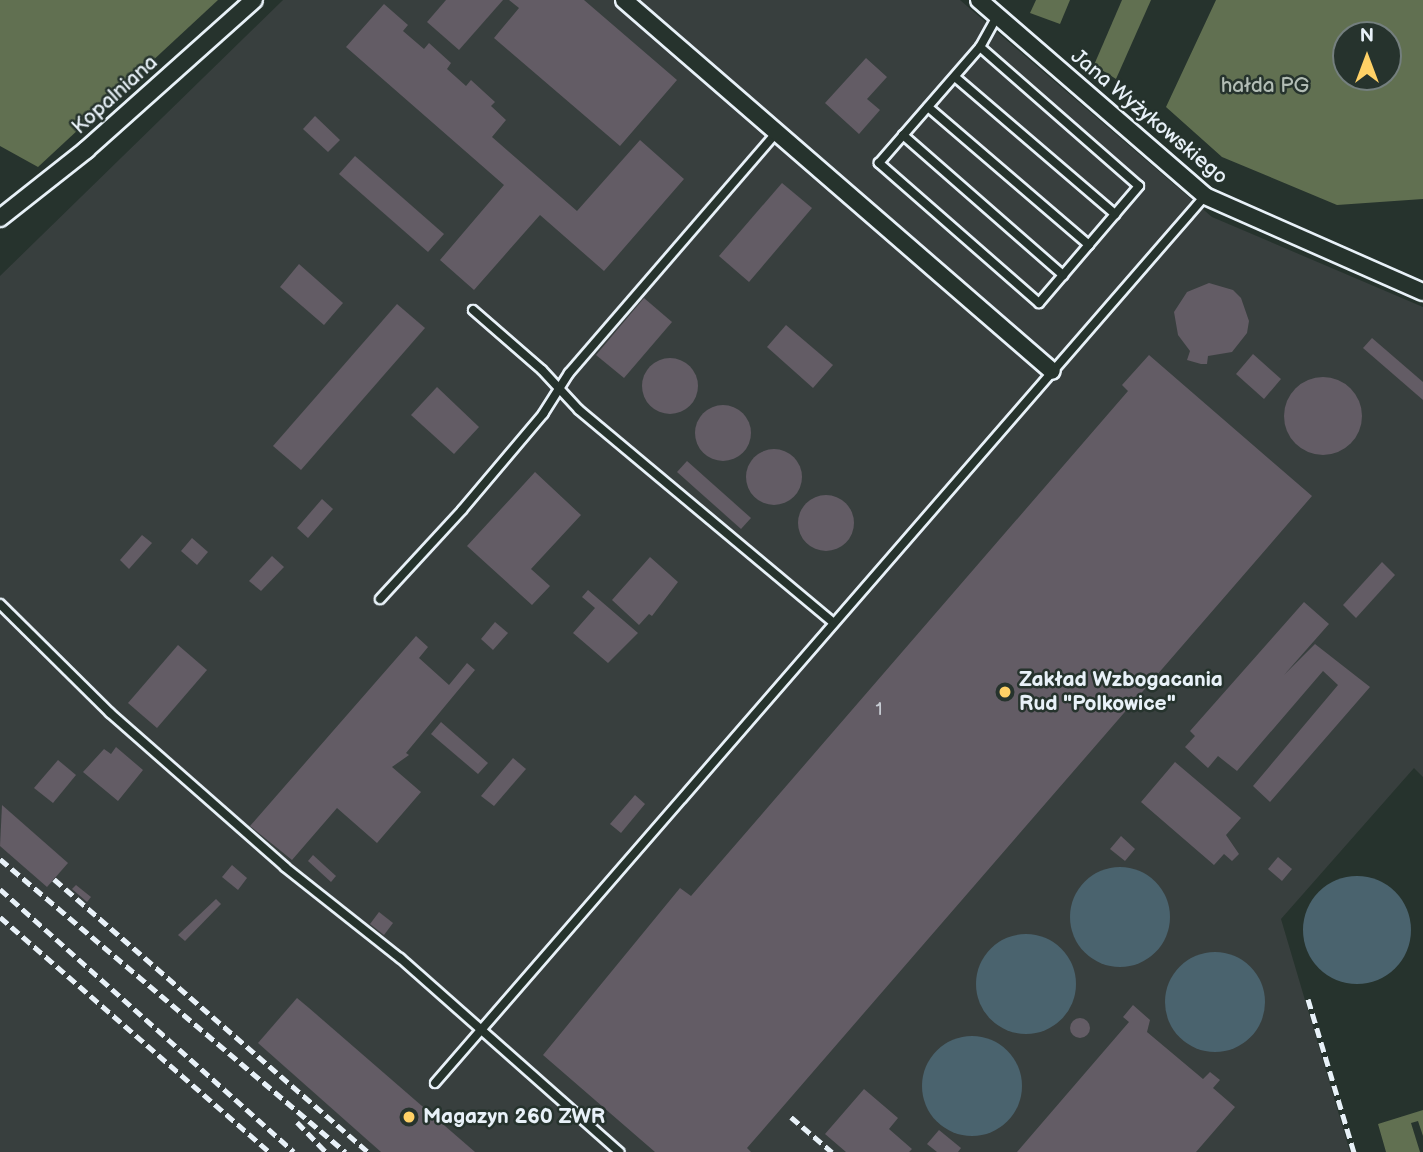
<!DOCTYPE html>
<meta charset="utf-8">
<style>
body{margin:0}
#map{position:relative;width:1423px;height:1152px;overflow:hidden;background:#26332d;font-family:"Balsamiq Sans",sans-serif}
div>[style]{position:absolute}
[style*='--x']{left:calc(var(--x)*1px);top:calc(var(--y)*1px);width:calc(var(--w)*1px);rotate:calc(var(--a)*1deg)}
.built>*{inset:0;background:#383f3e}
.green>*{inset:0;background:#617051}
.water>*{inset:0;background:#4a636e}
.round{border-radius:50%}
.building>*{inset:0;background:#635c65}
.roads{filter:drop-shadow(2px 0 #e8f1f8) drop-shadow(-2px 0 #e8f1f8) drop-shadow(0 2px #e8f1f8) drop-shadow(0 -2px #e8f1f8)}
.service>*{height:8px;margin:-4px;padding:0 4px;transform-origin:4px;border-radius:4px;background:#26332d}
.minor>*{height:16px;margin:-8px;padding:0 8px;transform-origin:8px;border-radius:8px;background:#26332d}
.rail>*{height:5px;margin-top:-2.5px;transform-origin:0;background:repeating-linear-gradient(90deg,#e8f1f8 0 10px,transparent 0 15px)}
.dots>*{width:19px;height:19px;translate:-50% -50%;box-sizing:border-box;border:4px solid #26332d;border-radius:50%}
span{translate:-50% -50%;white-space:nowrap;text-align:center;line-height:1.15;-webkit-text-stroke:5px #26332d;paint-order:stroke}
.number-label{font-size:18px;color:#c7ccd3}
.number-label span{-webkit-text-stroke-width:0}
.park-label{font-size:21px;color:#b2bdb5}
.street-label{font-size:21px;color:#e8f1f8}
.poi-label{font-size:21px;color:#e8f1f8;font-weight:700}
.left{translate:0 -50%;text-align:left}
.north{position:absolute;left:1332px;top:21px;width:70px;height:70px;box-sizing:border-box;background:#26332d;border:2px solid #747f7e;border-radius:50%;rotate:0deg;font-size:19px;font-weight:700;line-height:28px;text-align:center;color:#e8f1f8}
.north::after{content:'';display:block;margin:auto;width:24px;height:32px;background:#ffd166;clip-path:polygon(50% 0,100% 100%,50% 72%,0 100%)}
</style>
<div id="map">
<div class="built">
<i style="clip-path:polygon(283px 0,960px 0,1212px 217px,1423px 307px,1423px 777px,1414px 768px,1281px 919px,1350px 1152px,0 1152px,0 276px)"></i>
</div>
<div class="green">
<i style="clip-path:polygon(0 0,218px 0,38px 167px,0 146px)"></i>
<i style="clip-path:polygon(1036px 0,1070px 0,1060px 24px,1030px 13px)"></i>
<i style="clip-path:polygon(1122px 0,1151px 0,1116px 79px,1094px 65px)"></i>
<i style="clip-path:polygon(evenodd,1216px 0,1423px 0,1423px 199px,1337px 205px,1222px 157px,1166px 107px,1216px 0,1346px 35px,1388px 35px,1388px 77px,1346px 77px,1346px 35px)"></i>
<i style="clip-path:polygon(1423px 1110px,1423px 1136px,1418px 1121px,1411px 1123px,1420px 1152px,1386px 1152px,1378px 1124px)"></i>
</div>
<div class="water">
<i class="round" style="left:1070px;top:867px;width:100px;height:100px"></i>
<i class="round" style="left:1303px;top:876px;width:108px;height:108px"></i>
<i class="round" style="left:976px;top:934px;width:100px;height:100px"></i>
<i class="round" style="left:1165px;top:952px;width:100px;height:100px"></i>
<i class="round" style="left:922px;top:1036px;width:100px;height:100px"></i>
</div>
<div class="building">
<i style="clip-path:polygon(446px 0,503px 0,459px 50px,427px 22px)"></i>
<i style="clip-path:polygon(509px 0,584px 0,677px 80px,620px 146px,494px 38px,519px 8px)"></i>
<i style="clip-path:polygon(384px 4px,408px 25px,403px 31px,424px 49px,429px 43px,451px 63px,447px 69px,466px 86px,471px 80px,495px 102px,491px 106px,506px 120px,492px 137px,577px 211px,640px 140px,684px 179px,604px 271px,540px 215px,474px 290px,440px 260px,504px 185px,346px 47px)"></i>
<i style="clip-path:polygon(866px 58px,887px 77px,867px 99px,880px 110px,859px 134px,825px 103px)"></i>
<i style="clip-path:polygon(315px 116px,340px 140px,328px 152px,303px 129px)"></i>
<i style="clip-path:polygon(355px 156px,444px 234px,428px 252px,339px 174px)"></i>
<i style="clip-path:polygon(782px 183px,812px 208px,749px 282px,719px 256px)"></i>
<i style="clip-path:polygon(299px 264px,343px 303px,324px 325px,280px 287px)"></i>
<i style="clip-path:polygon(1209px 283px,1233px 290px,1241px 298px,1249px 321px,1247px 333px,1232px 352px,1208px 356px,1207px 364px,1201px 364px,1187px 360px,1190px 351px,1178px 335px,1174px 312px,1187px 292px)"></i>
<i style="clip-path:polygon(644px 298px,672px 322px,624px 378px,596px 355px)"></i>
<i style="clip-path:polygon(397px 304px,425px 328px,301px 470px,273px 446px)"></i>
<i style="clip-path:polygon(786px 325px,833px 365px,813px 388px,767px 347px)"></i>
<i style="clip-path:polygon(1372px 338px,1423px 382px,1423px 400px,1363px 348px)"></i>
<i style="clip-path:polygon(1253px 354px,1281px 379px,1264px 399px,1236px 374px)"></i>
<i style="clip-path:polygon(1149px 355px,1312px 496px,747px 1148px,751px 1152px,655px 1152px,543px 1055px,680px 888px,691px 896px,1128px 391px,1122px 385px)"></i>
<i class="round" style="left:642px;top:358px;width:56px;height:56px"></i>
<i class="round" style="left:1284px;top:377px;width:78px;height:78px"></i>
<i style="clip-path:polygon(437px 387px,479px 427px,454px 454px,411px 415px)"></i>
<i class="round" style="left:695px;top:405px;width:56px;height:56px"></i>
<i class="round" style="left:746px;top:449px;width:56px;height:56px"></i>
<i style="clip-path:polygon(687px 461px,751px 518px,741px 529px,677px 472px)"></i>
<i style="clip-path:polygon(535px 472px,581px 515px,531px 569px,550px 586px,532px 605px,467px 546px)"></i>
<i class="round" style="left:798px;top:495px;width:56px;height:56px"></i>
<i style="clip-path:polygon(322px 499px,333px 509px,308px 538px,297px 528px)"></i>
<i style="clip-path:polygon(142px 535px,152px 543px,129px 569px,120px 560px)"></i>
<i style="clip-path:polygon(192px 538px,208px 552px,197px 565px,181px 551px)"></i>
<i style="clip-path:polygon(272px 556px,284px 567px,261px 591px,249px 581px)"></i>
<i style="clip-path:polygon(650px 557px,678px 582px,652px 616px,649px 614px,639px 625px,612px 600px)"></i>
<i style="clip-path:polygon(1382px 562px,1395px 575px,1356px 618px,1343px 605px)"></i>
<i style="clip-path:polygon(588px 590px,638px 633px,608px 663px,573px 633px,595px 608px,582px 597px)"></i>
<i style="clip-path:polygon(1304px 602px,1329px 624px,1284px 675px,1315px 644px,1370px 687px,1270px 802px,1253px 786px,1338px 685px,1323px 671px,1237px 771px,1218px 756px,1208px 768px,1185px 747px,1195px 736px,1190px 731px)"></i>
<i style="clip-path:polygon(495px 622px,508px 633px,493px 650px,481px 639px)"></i>
<i style="clip-path:polygon(416px 636px,428px 647px,419px 658px,449px 685px,467px 663px,475px 670px,406px 753px,409px 755px,392px 767px,421px 792px,377px 843px,337px 808px,292px 860px,250px 826px)"></i>
<i style="clip-path:polygon(178px 645px,207px 670px,157px 728px,128px 703px)"></i>
<i style="clip-path:polygon(441px 722px,488px 763px,478px 774px,431px 734px)"></i>
<i style="clip-path:polygon(116px 747px,143px 770px,118px 801px,83px 772px,104px 749px,111px 754px)"></i>
<i style="clip-path:polygon(513px 758px,526px 769px,494px 806px,481px 796px)"></i>
<i style="clip-path:polygon(58px 760px,76px 775px,53px 803px,34px 788px)"></i>
<i style="clip-path:polygon(1175px 762px,1241px 818px,1226px 835px,1239px 854px,1232px 861px,1224px 854px,1214px 865px,1141px 802px)"></i>
<i style="clip-path:polygon(635px 795px,645px 804px,621px 833px,610px 824px)"></i>
<i style="clip-path:polygon(2px 805px,68px 863px,47px 887px,0 846px)"></i>
<i style="clip-path:polygon(1121px 836px,1135px 849px,1125px 861px,1110px 849px)"></i>
<i style="clip-path:polygon(313px 855px,336px 876px,331px 882px,308px 861px)"></i>
<i style="clip-path:polygon(1278px 857px,1292px 869px,1282px 881px,1268px 869px)"></i>
<i style="clip-path:polygon(232px 865px,247px 878px,238px 890px,222px 877px)"></i>
<i style="clip-path:polygon(76px 885px,91px 897px,87px 902px,72px 889px)"></i>
<i style="clip-path:polygon(216px 899px,221px 904px,185px 941px,178px 935px)"></i>
<i style="clip-path:polygon(379px 912px,393px 923px,384px 935px,370px 924px)"></i>
<i style="clip-path:polygon(297px 998px,309px 1008px,475px 1152px,381px 1152px,258px 1043px)"></i>
<i style="clip-path:polygon(1133px 1005px,1150px 1020px,1147px 1032px,1203px 1079px,1210px 1072px,1220px 1080px,1213px 1088px,1235px 1107px,1196px 1152px,1017px 1152px,1129px 1022px,1123px 1017px)"></i>
<i class="round" style="left:1070px;top:1018px;width:20px;height:20px"></i>
<i style="clip-path:polygon(864px 1089px,898px 1118px,889px 1129px,912px 1149px,909px 1152px,846px 1152px,825px 1134px)"></i>
<i style="clip-path:polygon(939px 1130px,961px 1148px,958px 1152px,937px 1152px,927px 1144px)"></i>
</div>
<div class="roads">
<div class="service">
<i style="--x:980;--y:47;--w:211;--a:41.2"></i>
<i style="--x:1139;--y:186;--w:154;--a:130.5"></i>
<i style="--x:1039;--y:303;--w:213;--a:-138.8"></i>
<i style="--x:879;--y:163;--w:154;--a:-49"></i>
<i style="--x:980;--y:47;--w:35;--a:-61"></i>
<i style="--x:955;--y:77;--w:211;--a:40.6"></i>
<i style="--x:928;--y:107;--w:212;--a:40.6"></i>
<i style="--x:903;--y:135;--w:213;--a:41.2"></i>
<i style="--x:473;--y:310;--w:91;--a:41"></i>
<i style="--x:542;--y:370;--w:54;--a:47.2"></i>
<i style="--x:579;--y:410;--w:332;--a:39.9"></i>
<i style="--x:380;--y:599;--w:121;--a:-47.3"></i>
<i style="--x:462;--y:510;--w:126;--a:-49.8"></i>
<i style="--x:543;--y:414;--w:49;--a:-57.6"></i>
<i style="--x:569;--y:373;--w:317;--a:-49.2"></i>
<i style="--x:0;--y:604;--w:155;--a:44.7"></i>
<i style="--x:110;--y:713;--w:233;--a:41.3"></i>
<i style="--x:285;--y:867;--w:147;--a:38.4"></i>
<i style="--x:400;--y:958;--w:293;--a:41.5"></i>
<i style="--x:435;--y:1083;--w:1175;--a:-49.04"></i>
</div>
<div class="minor">
<i style="--x:624;--y:0;--w:566;--a:40.92"></i>
<i style="--x:979;--y:0;--w:299;--a:40.9"></i>
<i style="--x:1205;--y:196;--w:238;--a:23.8"></i>
<i style="--x:0;--y:218;--w:110;--a:-38.3"></i>
<i style="--x:86;--y:150;--w:225;--a:-41.8"></i>
</div>
</div>
<div class="rail">
<i style="--x:0;--y:859;--w:453;--a:40.3"></i>
<i style="--x:54;--y:879;--w:416;--a:41"></i>
<i style="--x:0;--y:889;--w:394;--a:41.8"></i>
<i style="--x:0;--y:917;--w:357;--a:41.1"></i>
<i style="--x:1308;--y:999;--w:160;--a:73.3"></i>
<i style="--x:791;--y:1117;--w:54;--a:40.5"></i>
<i style="--x:297;--y:1122;--w:42;--a:46"></i>
</div>
<div class="dots">
<i style="left:1005px;top:692px;background:#ffd166"></i>
<i style="left:409px;top:1117px;background:#ffd166"></i>
</div>
<div class="number-label">
<span style="left:879px;top:710px">1</span>
</div>
<div class="park-label">
<span style="left:1265px;top:86px">hałda PG</span>
</div>
<div class="street-label">
<span style="left:115px;top:95px;rotate:-42deg">Kopalniana</span>
<span style="left:1149px;top:117px;rotate:40deg">Jana Wyżykowskiego</span>
</div>
<div class="poi-label">
<span class="left" style="left:1019px;top:692px">Zakład Wzbogacania<br>Rud "Polkowice"</span>
<span class="left" style="left:423px;top:1117px">Magazyn 260 ZWR</span>
</div>
<div class="north">N</div>
</div>
